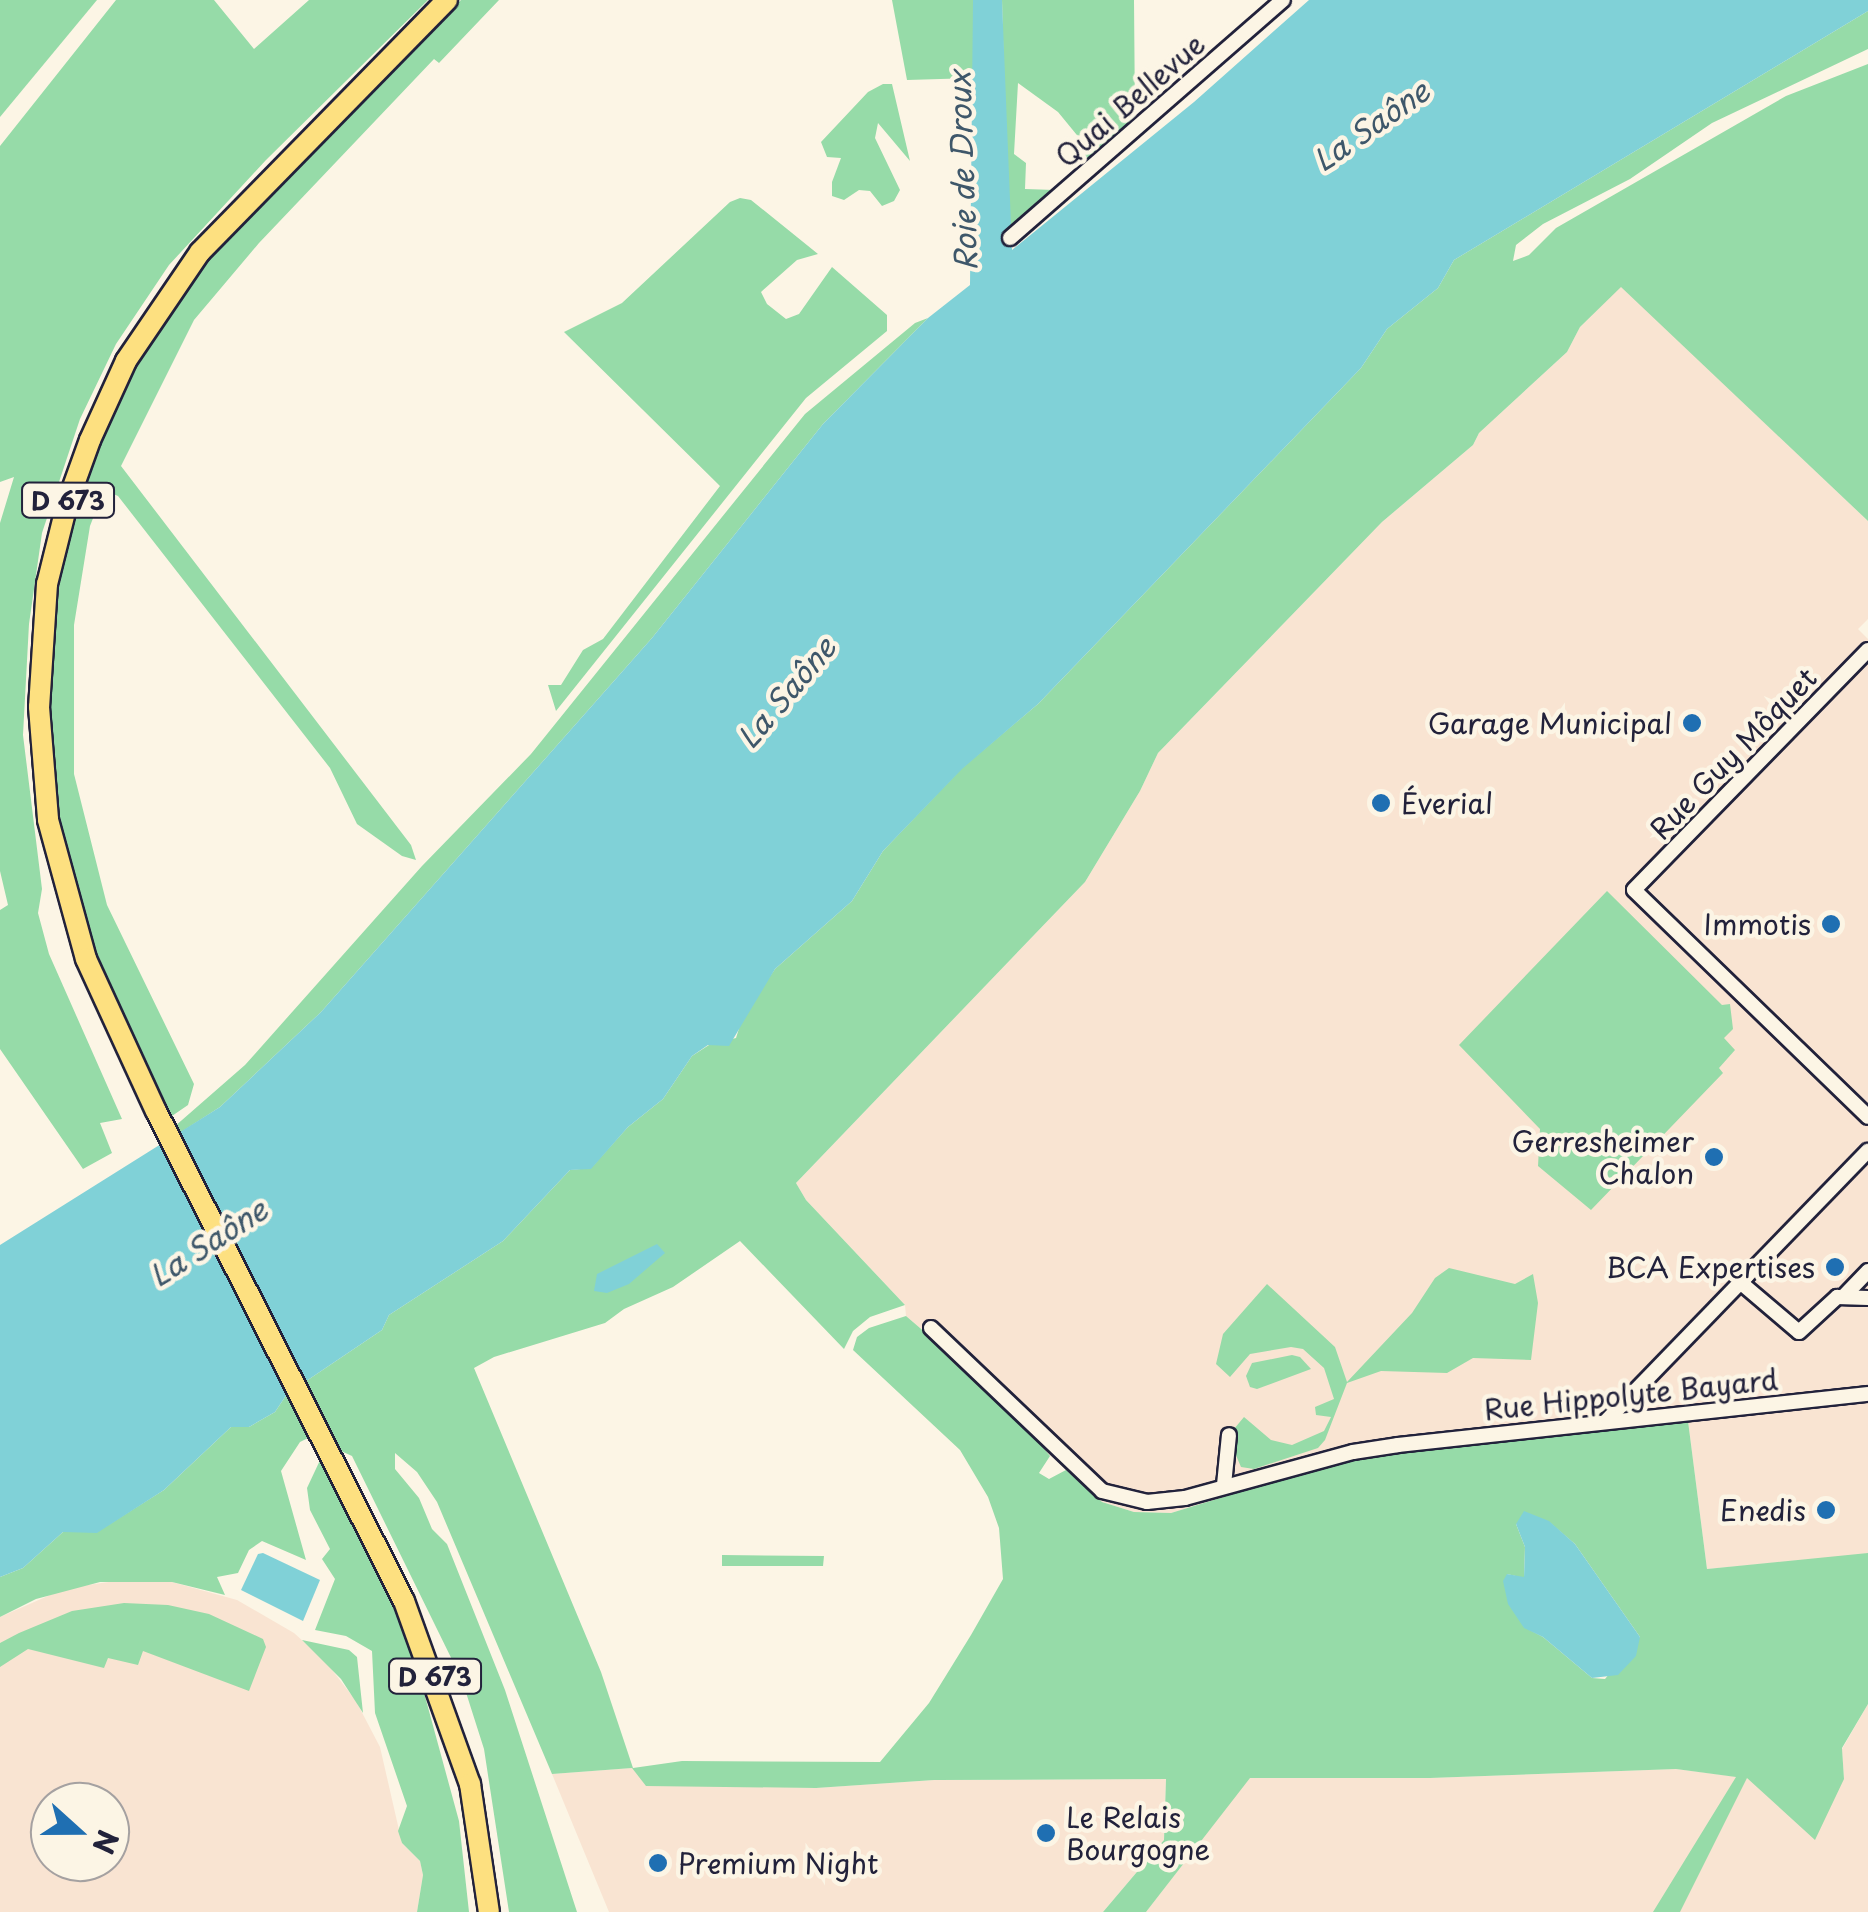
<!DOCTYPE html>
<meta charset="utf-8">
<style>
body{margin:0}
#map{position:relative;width:1868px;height:1912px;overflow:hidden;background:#fcf5e5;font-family:"Playpen Sans",sans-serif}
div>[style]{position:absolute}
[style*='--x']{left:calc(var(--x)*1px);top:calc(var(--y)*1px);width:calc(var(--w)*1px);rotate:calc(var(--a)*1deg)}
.built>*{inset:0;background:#f9e4d2}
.green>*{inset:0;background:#96dba8}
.water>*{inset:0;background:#80d1d7}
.roads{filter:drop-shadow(2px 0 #22223b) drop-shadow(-2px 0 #22223b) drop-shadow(0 2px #22223b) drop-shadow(0 -2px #22223b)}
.minor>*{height:14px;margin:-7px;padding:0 7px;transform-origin:7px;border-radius:7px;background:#fcf5e5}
.primary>*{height:20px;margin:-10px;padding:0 10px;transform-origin:10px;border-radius:10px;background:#fde080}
.dots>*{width:28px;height:28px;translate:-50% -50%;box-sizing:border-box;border:5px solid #fcf5e5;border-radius:50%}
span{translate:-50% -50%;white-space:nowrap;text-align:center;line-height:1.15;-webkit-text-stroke:9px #fcf5e5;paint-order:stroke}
.shield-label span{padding:2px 8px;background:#fcf5e5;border:2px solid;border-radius:8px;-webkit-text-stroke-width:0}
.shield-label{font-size:25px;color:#22223b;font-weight:700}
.street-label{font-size:28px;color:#22223b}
.poi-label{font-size:28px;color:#22223b}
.right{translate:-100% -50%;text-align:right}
.left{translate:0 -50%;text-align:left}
.water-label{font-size:30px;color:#3e576a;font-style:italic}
.north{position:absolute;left:30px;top:1782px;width:100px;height:100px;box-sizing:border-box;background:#fcf5e5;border:2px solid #a5a1a1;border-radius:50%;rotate:111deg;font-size:28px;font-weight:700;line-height:40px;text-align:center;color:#22223b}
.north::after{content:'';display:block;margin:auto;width:35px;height:45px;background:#1f6fb2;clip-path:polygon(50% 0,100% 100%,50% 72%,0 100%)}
</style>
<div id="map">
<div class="built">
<i style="clip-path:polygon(1621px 286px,1868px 521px,1868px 619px,1858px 629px,1868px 639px,1868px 1554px,1707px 1569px,1688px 1421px,1553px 1432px,1339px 1462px,1171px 1513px,1134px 1512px,1102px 1502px,1041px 1447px,1004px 1400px,906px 1316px,905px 1305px,806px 1200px,796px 1183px,1085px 882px,1140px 791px,1158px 753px,1382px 522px,1473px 445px,1479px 433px,1567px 352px,1580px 327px)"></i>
<i style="clip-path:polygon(evenodd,123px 1580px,172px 1582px,237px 1600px,294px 1633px,326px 1662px,356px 1701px,380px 1747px,402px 1843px,420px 1861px,423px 1875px,417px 1912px,0 1912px,0 1617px,66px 1588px,123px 1580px,50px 1802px,110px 1802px,110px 1862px,50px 1862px,50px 1802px)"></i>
<i style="clip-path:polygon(1868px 1704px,1868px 1912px,1146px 1912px,1249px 1778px,1430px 1778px,1676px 1769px,1747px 1778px,1844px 1779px,1842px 1749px)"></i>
<i style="clip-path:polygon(632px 1768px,753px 1786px,816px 1788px,934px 1780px,1166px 1779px,1164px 1840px,1103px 1912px,609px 1912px,552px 1774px)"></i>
</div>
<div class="green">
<i style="clip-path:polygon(0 0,97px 0,0 117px)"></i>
<i style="clip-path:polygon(116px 0,214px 0,254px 49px,309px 0,428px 0,266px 160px,169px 265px,116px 344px,80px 419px,42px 533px,29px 624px,23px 735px,42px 889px,38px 913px,49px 954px,122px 1119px,100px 1123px,112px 1153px,83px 1169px,0 1049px,0 910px,8px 905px,0 871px,0 523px,14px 477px,0 482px,0 146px)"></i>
<i style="clip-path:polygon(461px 0,499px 0,439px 63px,434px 59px,259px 243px,194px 320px,121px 466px,411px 845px,416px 860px,402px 856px,357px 824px,330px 768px,118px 496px,104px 490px,90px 526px,74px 625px,74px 774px,107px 905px,194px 1084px,188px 1105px,169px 1118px,88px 933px,62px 838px,50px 749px,50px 674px,56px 602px,71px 527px,103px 432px,144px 347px,188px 283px,258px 201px)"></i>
<i style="clip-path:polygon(892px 0,973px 0,974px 78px,907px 80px)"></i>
<i style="clip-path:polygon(1002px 0,1134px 0,1135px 119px,1084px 165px,1081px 140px,1058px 112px,1018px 83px,1014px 154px,1026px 163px,1025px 189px,1055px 190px,1008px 234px)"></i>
<i style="clip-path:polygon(evenodd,1868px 11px,1868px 49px,1712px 123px,1630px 179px,1543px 224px,1516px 245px,1513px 261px,1529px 255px,1556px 228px,1786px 96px,1868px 64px,1868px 521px,1621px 287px,1580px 327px,1567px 352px,1479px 433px,1473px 445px,1382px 522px,1158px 753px,1140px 791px,1085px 882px,796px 1183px,806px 1200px,905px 1305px,870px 1317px,853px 1331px,844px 1349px,740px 1241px,673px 1287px,624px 1309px,605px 1323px,494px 1357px,474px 1368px,601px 1672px,633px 1768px,682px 1761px,880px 1762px,929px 1703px,971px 1635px,1003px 1579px,999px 1528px,988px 1497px,960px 1450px,853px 1350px,857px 1337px,869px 1328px,906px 1316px,1004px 1400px,1050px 1456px,1039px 1473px,1049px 1479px,1066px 1470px,1102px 1502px,1134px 1512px,1171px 1513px,1339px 1462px,1553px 1432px,1688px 1421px,1707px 1569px,1868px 1553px,1868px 1704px,1842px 1748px,1844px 1779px,1815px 1840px,1747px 1778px,1680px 1912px,1653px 1912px,1736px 1777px,1676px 1769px,1430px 1778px,1250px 1778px,1146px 1912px,1103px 1912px,1164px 1840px,1166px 1779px,934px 1780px,816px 1788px,646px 1786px,632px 1768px,552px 1774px,437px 1502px,417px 1472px,395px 1453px,395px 1469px,419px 1498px,432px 1529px,447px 1544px,505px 1690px,577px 1912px,509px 1912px,484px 1749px,462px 1680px,352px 1456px,310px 1437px,300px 1442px,281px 1471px,306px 1560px,262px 1541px,249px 1550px,238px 1573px,217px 1577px,225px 1595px,172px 1582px,100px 1582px,36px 1599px,0 1617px,0 1577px,23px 1568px,63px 1532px,97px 1532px,164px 1490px,231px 1427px,249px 1427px,275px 1412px,287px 1394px,382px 1330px,389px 1315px,503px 1241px,570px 1170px,591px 1168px,628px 1127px,663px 1099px,692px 1056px,709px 1045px,736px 1038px,743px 1016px,775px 969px,852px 901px,883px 851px,962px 768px,1038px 704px,1361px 368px,1387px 329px,1438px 288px,1454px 260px,1868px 11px,1548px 1521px,1575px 1544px,1640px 1637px,1605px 1679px,1592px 1678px,1543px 1637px,1524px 1627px,1507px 1574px,1524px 1578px,1525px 1547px,1516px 1524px,1548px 1521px)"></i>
<i style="clip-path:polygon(883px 84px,892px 84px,910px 161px,878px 123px,875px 138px,900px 190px,894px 201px,882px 206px,870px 191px,859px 190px,844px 200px,832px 196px,832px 182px,841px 158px,827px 157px,821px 142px,868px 92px)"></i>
<i style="clip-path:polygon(740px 198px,751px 200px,818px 254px,797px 260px,761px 292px,767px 304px,786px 319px,799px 314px,832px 267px,887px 315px,887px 331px,806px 398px,556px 711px,548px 685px,561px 685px,583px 650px,603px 639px,720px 486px,564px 332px,622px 303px,730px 202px)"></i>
<i style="clip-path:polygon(928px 318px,823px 424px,652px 638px,321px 1012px,220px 1107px,178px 1134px,174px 1127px,245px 1065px,422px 866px,531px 754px,805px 414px,915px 323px)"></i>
<i style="clip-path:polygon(1607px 891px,1722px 1005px,1730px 1004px,1733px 1029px,1724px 1038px,1735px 1050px,1719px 1068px,1723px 1073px,1591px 1210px,1538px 1166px,1540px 1129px,1459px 1045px)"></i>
<i style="clip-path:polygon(1449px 1268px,1515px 1284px,1533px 1274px,1538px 1303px,1531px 1360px,1473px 1358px,1447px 1373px,1381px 1371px,1347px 1383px,1325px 1440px,1318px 1448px,1254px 1469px,1241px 1467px,1235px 1453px,1234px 1429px,1244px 1417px,1271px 1440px,1292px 1445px,1324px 1431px,1331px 1417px,1316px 1415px,1315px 1407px,1334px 1399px,1324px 1368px,1303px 1349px,1291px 1347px,1250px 1354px,1230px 1377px,1216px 1364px,1223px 1334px,1267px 1284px,1335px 1347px,1347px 1382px,1412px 1313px,1435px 1278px)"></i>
<i style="clip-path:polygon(1292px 1355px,1300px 1357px,1311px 1369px,1257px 1389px,1250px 1387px,1246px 1376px,1252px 1363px)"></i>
<i style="clip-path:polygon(322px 1456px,381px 1568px,408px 1634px,459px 1821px,469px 1912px,417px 1912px,423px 1875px,420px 1861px,402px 1843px,398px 1831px,407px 1806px,375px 1713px,372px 1651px,346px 1636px,315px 1630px,335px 1579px,322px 1559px,330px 1549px,310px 1510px,307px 1488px)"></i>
<i style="clip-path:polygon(722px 1555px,824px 1556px,823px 1566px,722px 1566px)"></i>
<i style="clip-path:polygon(124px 1603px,168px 1605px,209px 1614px,263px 1639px,266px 1647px,249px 1691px,143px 1651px,138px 1665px,108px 1658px,104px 1668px,28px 1649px,0 1667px,0 1643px,19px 1633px,72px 1611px)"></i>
<i style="clip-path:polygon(302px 1640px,349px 1650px,357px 1657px,363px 1713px,341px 1679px)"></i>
</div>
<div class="water">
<i style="clip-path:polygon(973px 0,1002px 0,1012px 250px,1194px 102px,1309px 0,1868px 0,1868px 11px,1454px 260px,1438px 288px,1387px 329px,1361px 368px,1038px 704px,962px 769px,883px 851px,852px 901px,775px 969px,729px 1046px,708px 1045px,692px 1056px,663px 1099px,628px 1127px,591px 1169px,570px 1170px,503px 1241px,389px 1315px,382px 1330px,287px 1394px,275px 1412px,249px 1427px,231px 1427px,164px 1490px,97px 1533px,63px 1532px,23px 1568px,0 1577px,0 1245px,220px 1107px,321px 1012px,652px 638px,823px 424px,928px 318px,970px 285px)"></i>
<i style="clip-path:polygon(657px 1244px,665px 1253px,629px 1284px,607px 1293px,594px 1291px,597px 1274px)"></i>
<i style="clip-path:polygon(1524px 1511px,1549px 1521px,1575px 1544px,1640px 1637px,1636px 1656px,1618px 1675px,1592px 1678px,1543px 1637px,1524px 1628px,1508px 1604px,1503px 1581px,1507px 1574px,1524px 1577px,1525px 1547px,1516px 1524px)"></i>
<i style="clip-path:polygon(263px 1553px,320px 1580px,303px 1621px,241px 1590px,258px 1554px)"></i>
</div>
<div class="roads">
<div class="minor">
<i style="--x:1010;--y:238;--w:362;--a:-41.1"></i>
<i style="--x:1868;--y:650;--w:335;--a:134.3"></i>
<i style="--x:1634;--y:890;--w:326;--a:44.1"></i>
<i style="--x:1740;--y:1282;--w:77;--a:40.3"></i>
<i style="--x:1799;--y:1332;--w:52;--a:-42.6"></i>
<i style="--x:1837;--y:1297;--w:31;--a:2"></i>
<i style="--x:1843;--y:1297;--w:36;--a:-46"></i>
<i style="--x:931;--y:1328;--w:236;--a:43.6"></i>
<i style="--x:1102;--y:1491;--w:46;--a:13.7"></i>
<i style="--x:1147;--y:1502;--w:38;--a:-6"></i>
<i style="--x:1185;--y:1498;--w:174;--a:-15.3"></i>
<i style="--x:1353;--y:1452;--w:46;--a:-8.8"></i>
<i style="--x:1398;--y:1445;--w:473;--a:-6.2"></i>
<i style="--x:1607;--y:1420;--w:375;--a:-45.9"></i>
<i style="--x:1224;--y:1485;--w:50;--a:-84.3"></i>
</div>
<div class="primary">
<i style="--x:447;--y:0;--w:353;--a:134.4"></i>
<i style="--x:200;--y:252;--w:132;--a:124.2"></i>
<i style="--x:126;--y:361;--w:87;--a:114.5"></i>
<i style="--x:90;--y:440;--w:68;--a:109.8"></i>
<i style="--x:67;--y:504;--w:82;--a:104"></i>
<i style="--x:47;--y:584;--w:123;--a:93.7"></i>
<i style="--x:39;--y:707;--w:113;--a:85.4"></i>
<i style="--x:48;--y:820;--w:144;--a:74.7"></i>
<i style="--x:86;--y:959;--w:167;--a:65.3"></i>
<i style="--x:156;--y:1111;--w:549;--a:63.16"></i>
<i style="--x:404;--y:1601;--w:195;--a:70.2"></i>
<i style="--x:470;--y:1784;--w:129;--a:81.6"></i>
</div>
</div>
<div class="dots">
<i style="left:1692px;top:723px;background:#1f6fb2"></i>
<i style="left:1381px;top:803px;background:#1f6fb2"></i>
<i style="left:1831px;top:924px;background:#1f6fb2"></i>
<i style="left:1714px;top:1157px;background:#1f6fb2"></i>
<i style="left:1835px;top:1267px;background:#1f6fb2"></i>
<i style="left:1826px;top:1510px;background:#1f6fb2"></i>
<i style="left:1046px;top:1833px;background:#1f6fb2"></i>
<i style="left:658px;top:1863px;background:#1f6fb2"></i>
</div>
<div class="shield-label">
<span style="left:68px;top:500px">D 673</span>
<span style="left:435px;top:1676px">D 673</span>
</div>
<div class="street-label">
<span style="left:1130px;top:100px;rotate:-41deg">Quai Bellevue</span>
<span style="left:1733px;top:753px;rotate:-46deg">Rue Guy Môquet</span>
<span style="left:1631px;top:1394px;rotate:-6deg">Rue Hippolyte Bayard</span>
</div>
<div class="poi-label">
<span class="right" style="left:1672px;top:723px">Garage Municipal</span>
<span class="left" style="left:1401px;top:803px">Éverial</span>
<span class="right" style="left:1811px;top:924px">Immotis</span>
<span class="right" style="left:1694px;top:1157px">Gerresheimer<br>Chalon</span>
<span class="right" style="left:1815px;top:1267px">BCA Expertises</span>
<span class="right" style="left:1806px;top:1510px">Enedis</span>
<span class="left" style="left:1066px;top:1833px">Le Relais<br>Bourgogne</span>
<span class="left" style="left:678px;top:1863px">Premium Night</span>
</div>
<div class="water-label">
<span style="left:1371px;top:125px;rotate:-35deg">La Saône</span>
<span style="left:962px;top:171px;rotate:-92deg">Roie de Droux</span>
<span style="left:786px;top:692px;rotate:-50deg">La Saône</span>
<span style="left:208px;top:1242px;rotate:-33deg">La Saône</span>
</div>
<div class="north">N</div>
</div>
